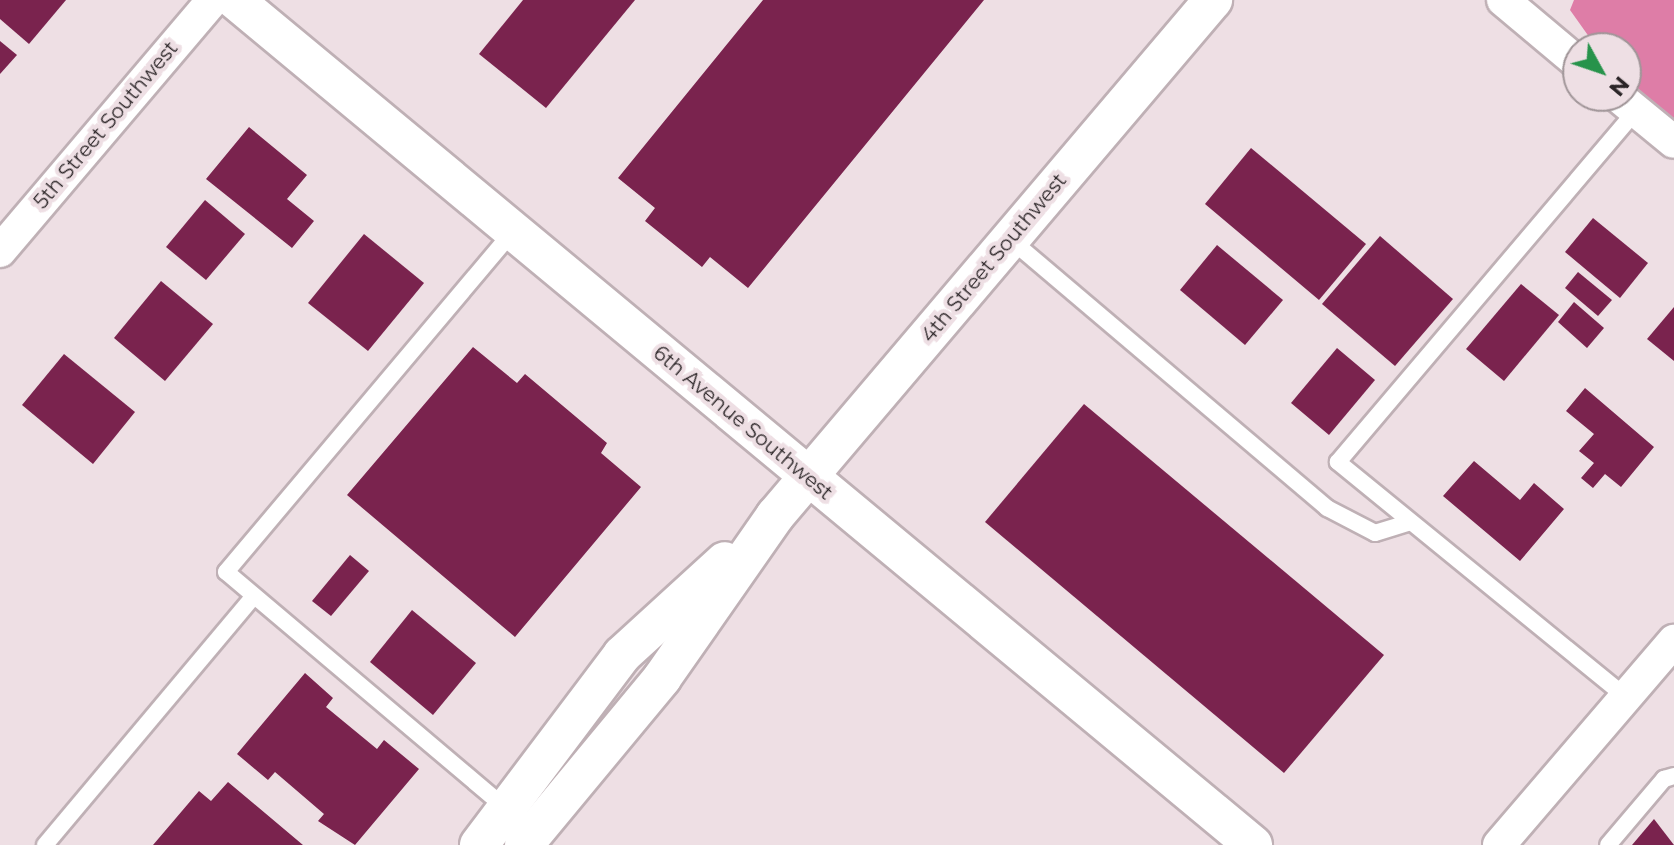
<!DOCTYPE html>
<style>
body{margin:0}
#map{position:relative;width:1674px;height:845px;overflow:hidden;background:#eedfe4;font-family:Montserrat,sans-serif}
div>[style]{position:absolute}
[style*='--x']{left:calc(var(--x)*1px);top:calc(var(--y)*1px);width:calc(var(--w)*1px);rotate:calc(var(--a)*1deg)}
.forest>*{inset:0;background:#de7da7}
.building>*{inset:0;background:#7a234e}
.roads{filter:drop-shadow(2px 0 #bfb0b5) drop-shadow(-2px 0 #bfb0b5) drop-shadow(0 2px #bfb0b5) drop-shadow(0 -2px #bfb0b5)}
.service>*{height:16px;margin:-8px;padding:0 8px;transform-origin:8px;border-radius:8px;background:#fff}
.minor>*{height:32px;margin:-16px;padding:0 16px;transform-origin:16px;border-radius:16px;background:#fff}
.tertiary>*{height:38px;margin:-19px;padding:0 19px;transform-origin:19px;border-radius:19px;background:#fff}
span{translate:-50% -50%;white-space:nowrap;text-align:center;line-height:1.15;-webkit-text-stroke:8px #eedfe4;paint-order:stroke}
.street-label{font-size:20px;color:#2b2527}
.north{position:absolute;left:1562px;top:32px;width:80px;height:80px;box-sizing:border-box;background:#eedfe4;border:2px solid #a09598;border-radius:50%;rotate:130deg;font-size:22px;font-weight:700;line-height:32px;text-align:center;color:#2b2527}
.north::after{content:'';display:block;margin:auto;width:28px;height:36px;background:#27934b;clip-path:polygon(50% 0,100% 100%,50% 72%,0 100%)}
</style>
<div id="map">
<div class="forest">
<i style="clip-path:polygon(1574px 0,1674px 0,1674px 121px,1626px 81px,1626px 48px,1597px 48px,1570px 10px)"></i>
</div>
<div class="building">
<i style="clip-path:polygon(0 0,66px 0,29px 44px,0 19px)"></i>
<i style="clip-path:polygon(523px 0,635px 0,546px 108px,479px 54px)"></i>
<i style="clip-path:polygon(763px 0,984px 0,748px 288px,710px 257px,702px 267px,645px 221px,655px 208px,618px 178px)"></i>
<i style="clip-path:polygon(0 41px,17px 55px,0 74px)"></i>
<i style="clip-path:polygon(249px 127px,307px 175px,287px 199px,314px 221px,292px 248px,206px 179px)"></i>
<i style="clip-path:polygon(1251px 148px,1366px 244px,1319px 300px,1205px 204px)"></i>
<i style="clip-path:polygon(205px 200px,245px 234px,206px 280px,166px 247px)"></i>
<i style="clip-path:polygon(1593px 218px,1648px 263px,1620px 298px,1565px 252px)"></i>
<i style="clip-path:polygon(364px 234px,424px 283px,368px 351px,308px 303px)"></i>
<i style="clip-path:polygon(1380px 236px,1453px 299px,1395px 366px,1322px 304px)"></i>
<i style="clip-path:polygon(1217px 245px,1283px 300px,1245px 345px,1180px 290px)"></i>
<i style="clip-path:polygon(1578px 272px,1612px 300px,1598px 316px,1565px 288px)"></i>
<i style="clip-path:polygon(161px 281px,213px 324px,165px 381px,114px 338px)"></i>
<i style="clip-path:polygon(1521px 284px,1559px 315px,1504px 381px,1466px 349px)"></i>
<i style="clip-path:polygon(1574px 302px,1604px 328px,1587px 348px,1558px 322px)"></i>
<i style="clip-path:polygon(1674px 307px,1674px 361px,1647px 339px)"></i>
<i style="clip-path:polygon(473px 347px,517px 383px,525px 374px,607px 443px,601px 453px,641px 487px,515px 637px,347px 495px)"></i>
<i style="clip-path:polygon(1337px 348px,1375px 380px,1329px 435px,1291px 403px)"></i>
<i style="clip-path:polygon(64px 354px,135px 412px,93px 464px,22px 405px)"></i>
<i style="clip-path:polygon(1585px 388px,1654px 447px,1621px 487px,1605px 474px,1593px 488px,1581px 478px,1594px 463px,1579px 451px,1594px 434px,1566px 411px)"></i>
<i style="clip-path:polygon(1084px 404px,1384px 655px,1284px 773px,985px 522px)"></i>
<i style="clip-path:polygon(1474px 461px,1520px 500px,1534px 483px,1564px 509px,1520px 561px,1443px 496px)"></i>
<i style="clip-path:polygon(350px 555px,369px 571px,331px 616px,312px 601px)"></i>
<i style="clip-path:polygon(412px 610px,476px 663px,433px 715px,370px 662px)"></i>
<i style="clip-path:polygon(305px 673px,333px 698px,326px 707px,377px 749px,384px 740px,419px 769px,355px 845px,318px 821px,324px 814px,275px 772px,268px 780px,237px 754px)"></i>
<i style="clip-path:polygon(228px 782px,303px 845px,153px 845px,199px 791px,211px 801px)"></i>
<i style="clip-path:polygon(1654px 819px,1674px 845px,1632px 845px)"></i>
</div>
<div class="roads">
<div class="service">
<i style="--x:1010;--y:239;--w:416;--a:40.3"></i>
<i style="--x:1327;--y:508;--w:54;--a:27.5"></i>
<i style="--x:1375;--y:533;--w:37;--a:-17"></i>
<i style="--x:1626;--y:697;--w:372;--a:-140.8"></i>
<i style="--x:1338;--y:462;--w:460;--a:-49.7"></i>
<i style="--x:508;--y:810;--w:369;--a:-139.8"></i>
<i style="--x:226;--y:572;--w:446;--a:-49.9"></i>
<i style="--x:45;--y:845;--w:325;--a:-50"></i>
<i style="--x:1608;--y:845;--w:87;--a:-49.7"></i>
<i style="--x:1664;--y:779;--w:10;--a:-17"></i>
</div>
<div class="minor">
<i style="--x:1503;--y:0;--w:98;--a:40"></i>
<i style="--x:1618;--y:96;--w:72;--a:39.4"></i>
<i style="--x:0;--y:251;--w:329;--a:-49.7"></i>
<i style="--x:1499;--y:845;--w:269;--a:-49.4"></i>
</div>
<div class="tertiary">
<i style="--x:235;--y:0;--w:1323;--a:39.69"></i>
<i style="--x:479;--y:845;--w:238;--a:-53"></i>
<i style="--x:622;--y:655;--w:139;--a:-42.4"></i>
<i style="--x:524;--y:845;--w:217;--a:-50.4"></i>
<i style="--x:662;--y:678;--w:198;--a:-55.1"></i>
<i style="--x:775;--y:516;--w:677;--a:-49.67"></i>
</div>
</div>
<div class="street-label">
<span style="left:106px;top:125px;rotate:-50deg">5th Street Southwest</span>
<span style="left:994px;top:258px;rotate:-50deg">4th Street Southwest</span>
<span style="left:743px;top:423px;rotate:40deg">6th Avenue Southwest</span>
</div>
<div class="north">N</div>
</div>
